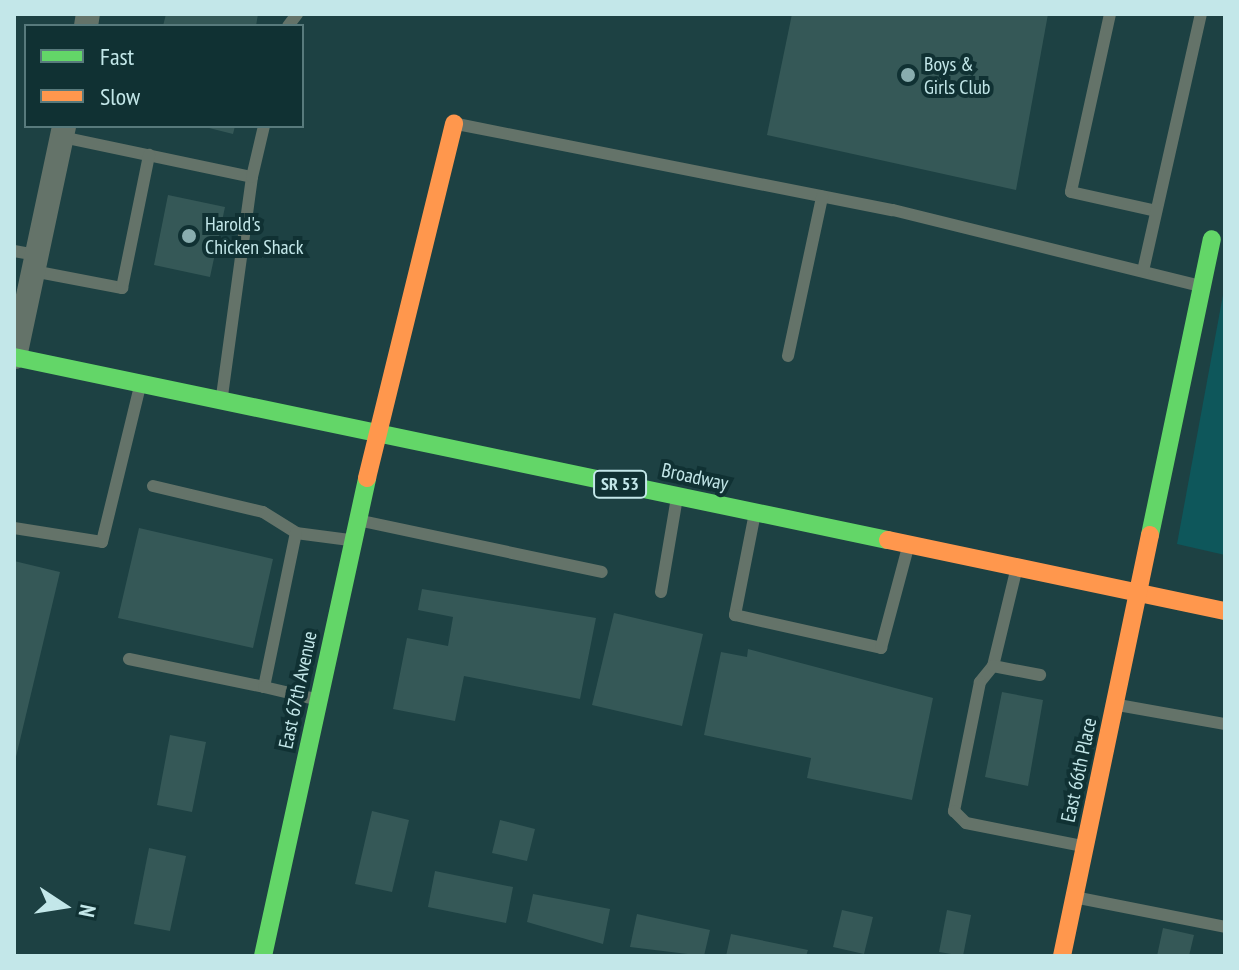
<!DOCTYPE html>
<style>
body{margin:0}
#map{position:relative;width:1239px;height:970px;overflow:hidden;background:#1d4143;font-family:"PT Sans Narrow",sans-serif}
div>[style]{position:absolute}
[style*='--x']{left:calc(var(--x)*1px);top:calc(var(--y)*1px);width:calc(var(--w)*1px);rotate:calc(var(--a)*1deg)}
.built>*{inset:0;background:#0e575b}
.building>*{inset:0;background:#355857}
.lane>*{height:12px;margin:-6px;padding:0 6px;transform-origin:6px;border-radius:6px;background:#647369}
.street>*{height:24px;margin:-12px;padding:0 12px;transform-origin:12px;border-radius:12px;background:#647369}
.fast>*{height:18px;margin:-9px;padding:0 9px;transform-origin:9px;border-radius:9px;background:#63d668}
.slow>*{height:18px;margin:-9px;padding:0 9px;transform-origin:9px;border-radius:9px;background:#ff974d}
.dots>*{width:22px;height:22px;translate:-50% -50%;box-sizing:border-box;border:4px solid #103133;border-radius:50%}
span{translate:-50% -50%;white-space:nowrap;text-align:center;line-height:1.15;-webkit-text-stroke:8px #103133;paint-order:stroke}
.shield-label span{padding:2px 6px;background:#103133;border:2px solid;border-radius:6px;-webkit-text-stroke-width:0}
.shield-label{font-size:18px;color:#c3e7e9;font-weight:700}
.poi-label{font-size:20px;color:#c3e7e9}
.left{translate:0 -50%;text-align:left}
.street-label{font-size:20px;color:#c3e7e9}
.frame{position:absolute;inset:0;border:16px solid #c3e7e9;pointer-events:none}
.legend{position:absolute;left:24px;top:24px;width:280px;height:104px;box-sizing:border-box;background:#103133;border:2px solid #587a7c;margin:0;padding:10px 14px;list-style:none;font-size:24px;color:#c3e7e9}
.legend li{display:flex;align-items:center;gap:16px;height:40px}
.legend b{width:40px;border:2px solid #587a7c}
.north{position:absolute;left:24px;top:866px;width:80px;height:80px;-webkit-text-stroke:6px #103133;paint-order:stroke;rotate:102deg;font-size:22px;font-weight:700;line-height:32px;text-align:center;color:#c3e7e9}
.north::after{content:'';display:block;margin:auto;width:28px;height:36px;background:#c3e7e9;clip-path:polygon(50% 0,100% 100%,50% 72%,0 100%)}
</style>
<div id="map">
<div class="built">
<i style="clip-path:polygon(1225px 284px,1225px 555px,1177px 544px)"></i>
</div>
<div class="building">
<i style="clip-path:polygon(166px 14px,258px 14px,256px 26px,163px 26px)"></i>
<i style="clip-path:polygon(792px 14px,1048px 14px,1016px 190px,767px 135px)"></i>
<i style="clip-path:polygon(201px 126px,235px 126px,233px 134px)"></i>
<i style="clip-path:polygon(168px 195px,225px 207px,210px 277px,154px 265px)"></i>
<i style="clip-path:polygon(139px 528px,273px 559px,253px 648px,118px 618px)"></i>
<i style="clip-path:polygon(14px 561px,60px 572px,15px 761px,14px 761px)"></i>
<i style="clip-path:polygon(422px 589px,596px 618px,580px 699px,464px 676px,455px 721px,393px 709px,407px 638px,448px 646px,453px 617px,418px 610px)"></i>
<i style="clip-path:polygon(614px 613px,703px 634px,682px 726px,592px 705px)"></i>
<i style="clip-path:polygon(748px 649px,933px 698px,912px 800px,807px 778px,811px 758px,704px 735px,721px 652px,747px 657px)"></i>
<i style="clip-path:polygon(1002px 692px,1043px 700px,1028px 786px,985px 777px)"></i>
<i style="clip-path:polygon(170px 735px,206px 742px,192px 812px,157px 805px)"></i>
<i style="clip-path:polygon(372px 811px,409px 820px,392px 892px,355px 884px)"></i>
<i style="clip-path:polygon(500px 820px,535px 829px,527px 861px,492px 853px)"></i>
<i style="clip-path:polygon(149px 848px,186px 856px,170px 931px,134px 924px)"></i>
<i style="clip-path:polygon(435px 871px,513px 887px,506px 923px,428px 907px)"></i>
<i style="clip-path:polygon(533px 894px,610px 909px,603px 944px,527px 922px)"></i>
<i style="clip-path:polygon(842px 910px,873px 917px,864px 954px,833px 947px)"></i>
<i style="clip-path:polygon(947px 910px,971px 915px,963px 956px,939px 952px)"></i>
<i style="clip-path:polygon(637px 914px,710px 930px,704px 956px,630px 947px)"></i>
<i style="clip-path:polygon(1163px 928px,1194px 935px,1189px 956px,1157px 956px)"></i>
<i style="clip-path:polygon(731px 934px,808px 950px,806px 956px,726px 956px)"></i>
</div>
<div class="lane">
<i style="--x:1110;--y:14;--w:182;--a:102.4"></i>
<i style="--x:1071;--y:192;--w:87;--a:12.6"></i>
<i style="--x:288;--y:26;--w:15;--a:-53"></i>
<i style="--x:457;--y:124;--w:444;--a:11.2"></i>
<i style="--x:893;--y:210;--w:313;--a:13.9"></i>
<i style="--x:62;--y:137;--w:194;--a:11.9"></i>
<i style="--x:252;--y:177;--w:222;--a:97.8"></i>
<i style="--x:252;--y:177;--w:52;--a:-76.8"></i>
<i style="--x:14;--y:251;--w:22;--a:10"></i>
<i style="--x:33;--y:271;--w:91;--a:10.8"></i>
<i style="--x:122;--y:288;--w:136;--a:-78.5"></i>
<i style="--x:1143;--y:271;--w:263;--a:-77.3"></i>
<i style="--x:788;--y:356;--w:163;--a:-77.9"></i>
<i style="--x:153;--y:486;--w:113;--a:13.3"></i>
<i style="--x:263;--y:512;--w:39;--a:32"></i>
<i style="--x:296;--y:533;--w:54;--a:7.4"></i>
<i style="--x:754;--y:518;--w:99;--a:101.1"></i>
<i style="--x:735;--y:615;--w:150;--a:12.7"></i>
<i style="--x:881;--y:648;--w:100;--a:-75"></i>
<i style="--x:362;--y:521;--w:245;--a:12"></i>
<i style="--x:14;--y:528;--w:89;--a:9"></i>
<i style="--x:102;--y:542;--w:156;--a:-76.3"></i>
<i style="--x:1016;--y:571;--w:98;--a:103.6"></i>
<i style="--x:993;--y:666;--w:21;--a:129"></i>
<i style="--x:980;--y:682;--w:132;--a:101.4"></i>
<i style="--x:954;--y:811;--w:17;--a:45"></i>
<i style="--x:966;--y:823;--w:118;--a:11.2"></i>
<i style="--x:661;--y:592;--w:90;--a:-80.4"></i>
<i style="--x:129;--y:659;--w:138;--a:11.7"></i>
<i style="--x:264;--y:687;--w:157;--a:-78.3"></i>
<i style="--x:993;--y:666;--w:48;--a:10.8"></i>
<i style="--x:264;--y:687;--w:52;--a:13.2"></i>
<i style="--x:1118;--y:705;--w:109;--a:10.1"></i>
<i style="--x:1079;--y:898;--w:149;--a:11.2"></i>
</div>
<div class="street">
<i style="--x:86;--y:26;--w:12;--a:-81"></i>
<i style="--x:15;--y:357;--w:236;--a:-78"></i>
</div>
<div class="fast">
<i style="--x:14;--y:357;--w:893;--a:11.83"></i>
<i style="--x:1150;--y:535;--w:302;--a:-78.2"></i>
<i style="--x:263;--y:956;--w:489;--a:-77.7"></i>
</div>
<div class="slow">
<i style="--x:367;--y:478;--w:365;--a:-76.2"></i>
<i style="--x:888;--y:540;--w:344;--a:11.9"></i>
<i style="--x:1062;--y:956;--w:430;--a:-78.2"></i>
</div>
<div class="dots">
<i style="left:908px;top:75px;background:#89adaf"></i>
<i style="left:189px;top:236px;background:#89adaf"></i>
</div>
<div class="shield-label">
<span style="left:620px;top:484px">SR 53</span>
</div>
<div class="poi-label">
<span class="left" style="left:924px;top:76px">Boys &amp;<br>Girls Club</span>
<span class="left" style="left:205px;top:236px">Harold's<br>Chicken Shack</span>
</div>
<div class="street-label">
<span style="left:695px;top:477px;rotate:12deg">Broadway</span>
<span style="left:298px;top:690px;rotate:-78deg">East 67th Avenue</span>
<span style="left:1079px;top:770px;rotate:-78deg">East 66th Place</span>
</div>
<div class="frame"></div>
<ul class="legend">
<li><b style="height:10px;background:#63d668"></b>Fast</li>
<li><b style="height:10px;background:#ff974d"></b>Slow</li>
</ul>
<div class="north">N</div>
</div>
